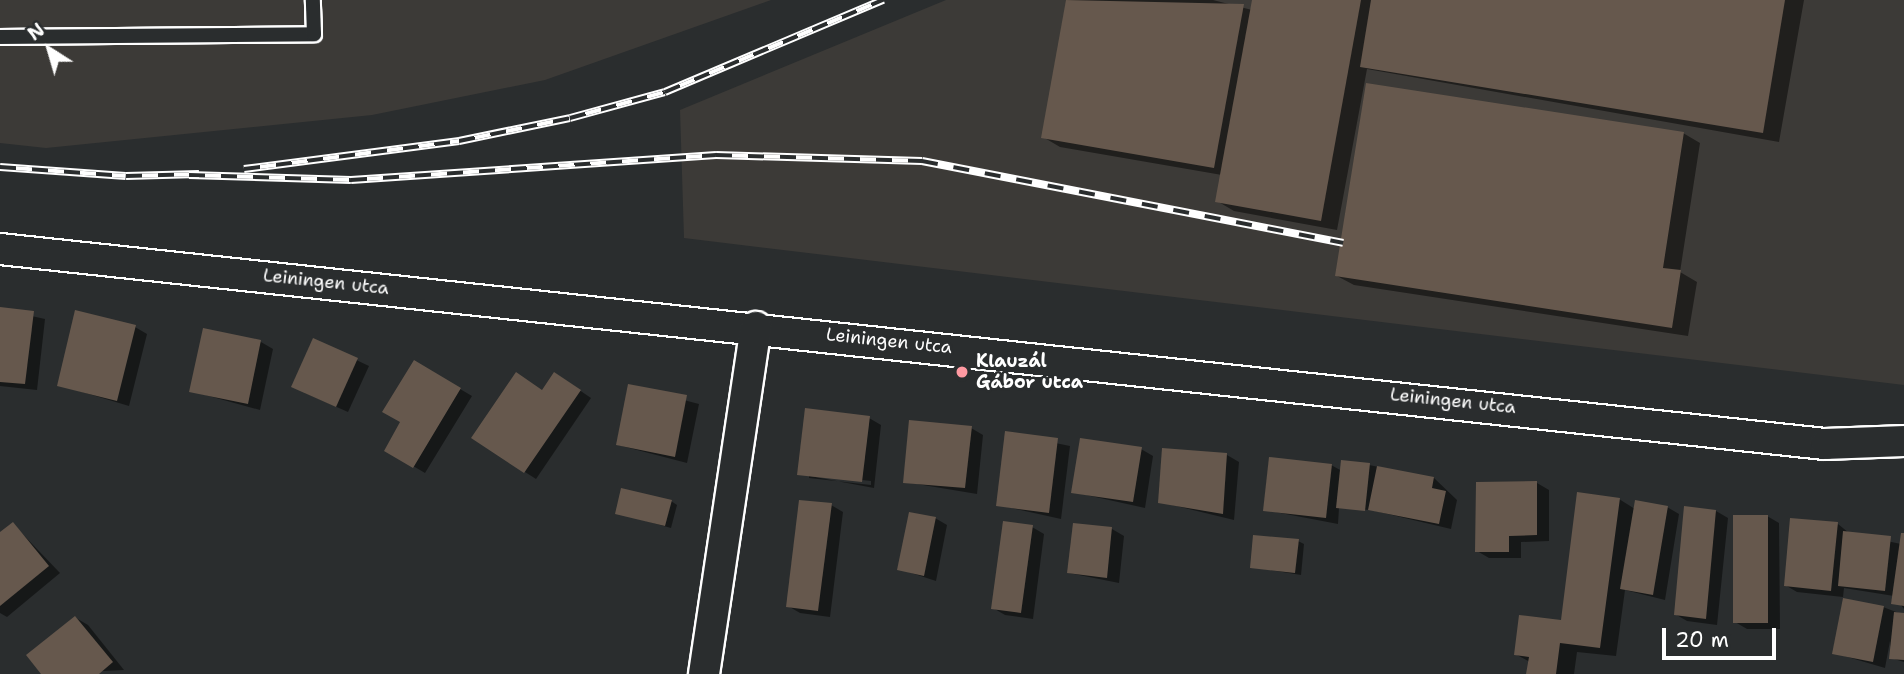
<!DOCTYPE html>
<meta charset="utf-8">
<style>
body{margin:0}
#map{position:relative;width:1904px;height:674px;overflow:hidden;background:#2a2d2e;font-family:"Shantell Sans",sans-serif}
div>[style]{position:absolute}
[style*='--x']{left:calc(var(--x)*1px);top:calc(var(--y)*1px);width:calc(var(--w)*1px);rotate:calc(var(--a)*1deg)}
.built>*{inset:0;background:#3c3a37}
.shadow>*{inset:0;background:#0007}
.building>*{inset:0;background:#66584d}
.roads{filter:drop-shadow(2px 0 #fff) drop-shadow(-2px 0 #fff) drop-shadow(0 2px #fff) drop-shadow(0 -2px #fff)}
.service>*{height:14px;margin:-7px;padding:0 7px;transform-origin:7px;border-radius:7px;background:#2a2d2e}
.minor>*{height:30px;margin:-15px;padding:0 15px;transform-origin:15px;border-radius:15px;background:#2a2d2e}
.rail>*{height:8px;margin-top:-4px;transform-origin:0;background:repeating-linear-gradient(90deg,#2a2d2e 0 16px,#fff 0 32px);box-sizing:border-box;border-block:2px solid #fff}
.dots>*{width:19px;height:19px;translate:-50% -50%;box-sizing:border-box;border:4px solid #2a2d2e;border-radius:50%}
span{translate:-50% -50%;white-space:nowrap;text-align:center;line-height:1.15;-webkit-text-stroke:5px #2a2d2e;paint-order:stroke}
.street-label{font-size:18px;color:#fff}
.poi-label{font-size:18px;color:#fff;font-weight:700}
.left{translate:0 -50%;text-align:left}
.north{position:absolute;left:14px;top:14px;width:70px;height:70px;-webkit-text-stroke:5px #2a2d2e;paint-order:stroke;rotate:323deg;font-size:19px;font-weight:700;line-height:28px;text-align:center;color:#fff}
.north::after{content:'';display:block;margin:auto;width:24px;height:32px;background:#fff;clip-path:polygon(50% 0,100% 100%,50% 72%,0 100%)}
.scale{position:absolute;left:1662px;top:628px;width:114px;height:32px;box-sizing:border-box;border:4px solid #fff;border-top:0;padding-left:9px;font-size:21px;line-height:24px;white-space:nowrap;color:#fff;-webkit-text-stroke:5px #2a2d2e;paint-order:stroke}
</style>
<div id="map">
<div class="built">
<i style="clip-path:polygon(0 0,771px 0,545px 80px,372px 115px,46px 148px,0 143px)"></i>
<i style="clip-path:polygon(946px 0,1904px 0,1904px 385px,684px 238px,680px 110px)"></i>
</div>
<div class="shadow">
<i style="clip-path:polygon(1068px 0,1213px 0,1252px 10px,1254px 0,1804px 0,1779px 142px,1367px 69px,1337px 230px,1234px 211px,1217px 201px,1222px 175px,1060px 147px,1043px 137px)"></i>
<i style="clip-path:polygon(1683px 133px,1700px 143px,1680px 272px,1697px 282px,1688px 336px,1354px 285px,1337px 276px)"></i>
<i style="clip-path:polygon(0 309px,45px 319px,37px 390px,0 386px)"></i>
<i style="clip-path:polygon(135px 327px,147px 334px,129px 406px,59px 385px)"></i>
<i style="clip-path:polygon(314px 340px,369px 366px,348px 412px,305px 393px)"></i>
<i style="clip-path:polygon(261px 342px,273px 349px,260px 410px,191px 391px)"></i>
<i style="clip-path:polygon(414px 362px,472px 396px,425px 473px,386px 450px,402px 422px)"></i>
<i style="clip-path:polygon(566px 381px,591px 398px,536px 479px,525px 472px,543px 391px)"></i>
<i style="clip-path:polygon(630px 386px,699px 404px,687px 463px,618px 445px)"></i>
<i style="clip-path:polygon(evenodd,869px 418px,881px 425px,874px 488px,799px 474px,869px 418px,809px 474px,871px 481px,871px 485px,809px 478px,809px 474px)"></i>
<i style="clip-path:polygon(971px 428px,983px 435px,977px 494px,905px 482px)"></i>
<i style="clip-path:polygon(1006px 433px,1070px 446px,1061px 519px,998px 505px)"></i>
<i style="clip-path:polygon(1141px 449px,1153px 456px,1145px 508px,1073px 492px)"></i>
<i style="clip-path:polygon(1227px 455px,1239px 462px,1234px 520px,1160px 502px)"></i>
<i style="clip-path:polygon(1331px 465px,1342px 471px,1369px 465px,1434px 478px,1457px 500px,1451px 529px,1371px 510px,1339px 508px,1338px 524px,1265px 510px)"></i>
<i style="clip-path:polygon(1537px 483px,1549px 490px,1549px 541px,1521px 542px,1521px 558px,1489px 558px,1477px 551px)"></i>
<i style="clip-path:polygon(1619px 499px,1635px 509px,1667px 507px,1679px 514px,1665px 600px,1625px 590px,1616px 656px,1577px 652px,1574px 674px,1528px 674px,1530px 662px,1515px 654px,1562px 622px)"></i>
<i style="clip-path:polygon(671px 501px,677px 505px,671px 528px,617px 513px)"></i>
<i style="clip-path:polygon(831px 505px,843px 512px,830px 617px,800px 613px,788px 606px)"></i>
<i style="clip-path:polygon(1716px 511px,1728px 518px,1717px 625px,1687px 621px,1675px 614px)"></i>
<i style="clip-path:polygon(1767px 516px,1779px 523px,1780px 629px,1747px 629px,1735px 622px)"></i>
<i style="clip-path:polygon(935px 518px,947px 525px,936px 581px,899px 569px)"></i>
<i style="clip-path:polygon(13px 524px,60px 573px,7px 617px,0 613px,0 535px)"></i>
<i style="clip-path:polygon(1838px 524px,1849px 533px,1901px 544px,1904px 535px,1904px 609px,1894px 596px,1844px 588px,1843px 597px,1797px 592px,1785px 585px)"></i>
<i style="clip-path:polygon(1032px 527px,1044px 534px,1033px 619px,1005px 615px,993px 608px)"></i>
<i style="clip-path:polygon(1112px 529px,1124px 536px,1119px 583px,1069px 573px)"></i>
<i style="clip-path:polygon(1298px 541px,1304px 544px,1301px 575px,1252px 567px)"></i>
<i style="clip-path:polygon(1883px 607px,1904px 615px,1904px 662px,1891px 658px,1890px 641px,1885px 668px,1834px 653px)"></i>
<i style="clip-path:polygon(76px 618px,88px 625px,124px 670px,43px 674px)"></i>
</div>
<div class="building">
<i style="clip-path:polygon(1066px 0,1244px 4px,1214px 168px,1041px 138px)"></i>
<i style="clip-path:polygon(1252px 0,1361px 0,1321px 221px,1215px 202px)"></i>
<i style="clip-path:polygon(1371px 0,1785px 0,1763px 133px,1360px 67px)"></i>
<i style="clip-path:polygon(1366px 83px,1684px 132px,1663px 268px,1681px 270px,1672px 328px,1335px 276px)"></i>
<i style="clip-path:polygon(0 307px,34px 311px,25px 384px,0 382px)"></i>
<i style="clip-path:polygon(75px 310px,136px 325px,117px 401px,57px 386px)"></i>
<i style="clip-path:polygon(203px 328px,261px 340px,248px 404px,189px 392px)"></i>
<i style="clip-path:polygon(313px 338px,358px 358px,336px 407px,291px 387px)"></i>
<i style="clip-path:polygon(414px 360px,461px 388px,413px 468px,384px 451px,400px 422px,382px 412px)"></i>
<i style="clip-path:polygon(516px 372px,542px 390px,554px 372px,581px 390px,524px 473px,471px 438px)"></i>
<i style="clip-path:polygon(628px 384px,687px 395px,675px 457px,616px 445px)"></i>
<i style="clip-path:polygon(805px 408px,870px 416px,862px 482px,797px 475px)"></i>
<i style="clip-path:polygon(909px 420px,972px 426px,965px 488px,903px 483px)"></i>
<i style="clip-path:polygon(1005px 431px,1058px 438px,1049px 513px,996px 506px)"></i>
<i style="clip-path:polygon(1080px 438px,1142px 447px,1133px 502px,1071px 493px)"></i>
<i style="clip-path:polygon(1162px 448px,1227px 453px,1223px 514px,1158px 503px)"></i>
<i style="clip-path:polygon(1269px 457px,1332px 464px,1326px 518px,1263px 511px)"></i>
<i style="clip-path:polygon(1341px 460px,1370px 463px,1365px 511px,1336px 508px)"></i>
<i style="clip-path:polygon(1377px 466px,1434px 477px,1432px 488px,1446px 491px,1439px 524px,1368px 510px)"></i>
<i style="clip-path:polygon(1537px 481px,1537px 535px,1509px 536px,1509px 552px,1475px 552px,1476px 482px)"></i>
<i style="clip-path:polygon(621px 488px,672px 500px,665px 526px,615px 514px)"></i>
<i style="clip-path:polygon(1577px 492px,1620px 498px,1600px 648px,1560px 643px,1556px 674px,1526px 674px,1529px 657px,1514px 655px,1519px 615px,1561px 620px)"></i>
<i style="clip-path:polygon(799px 500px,832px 503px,818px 611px,786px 607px)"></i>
<i style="clip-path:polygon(1635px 500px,1668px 506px,1653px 595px,1620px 589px)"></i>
<i style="clip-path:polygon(1684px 506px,1716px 510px,1706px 619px,1674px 615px)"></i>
<i style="clip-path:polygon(909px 512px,936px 517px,924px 576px,897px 570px)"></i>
<i style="clip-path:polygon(1733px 515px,1768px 515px,1768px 623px,1733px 623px)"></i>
<i style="clip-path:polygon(1790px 518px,1838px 522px,1831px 591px,1784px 586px)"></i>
<i style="clip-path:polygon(1003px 521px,1033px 525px,1021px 613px,991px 609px)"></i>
<i style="clip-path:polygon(13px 522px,49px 566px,0 606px,0 532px)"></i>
<i style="clip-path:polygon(1073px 523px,1112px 527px,1107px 578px,1067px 573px)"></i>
<i style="clip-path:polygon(1843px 531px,1891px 536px,1885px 591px,1838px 586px)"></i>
<i style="clip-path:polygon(1901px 533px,1904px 533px,1904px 606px,1891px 604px)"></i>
<i style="clip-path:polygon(1253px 535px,1299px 539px,1295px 573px,1250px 568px)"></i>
<i style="clip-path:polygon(1843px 598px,1884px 606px,1873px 662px,1832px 654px)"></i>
<i style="clip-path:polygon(1894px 612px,1904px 613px,1904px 660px,1889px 659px)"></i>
<i style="clip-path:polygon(75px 616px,113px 662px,99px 674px,41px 674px,26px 655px)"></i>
</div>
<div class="roads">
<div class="service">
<i style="--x:0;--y:37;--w:314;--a:-0.5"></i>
<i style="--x:314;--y:34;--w:34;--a:-92"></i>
</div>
<div class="minor">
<i style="--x:0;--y:249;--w:1836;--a:6.1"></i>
<i style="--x:1826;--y:444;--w:78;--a:-2.2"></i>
<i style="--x:704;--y:674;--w:351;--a:-81.5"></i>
</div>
</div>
<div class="rail">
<i style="--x:0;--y:167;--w:126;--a:4.1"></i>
<i style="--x:126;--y:176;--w:73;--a:-1.6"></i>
<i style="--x:244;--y:169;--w:217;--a:-7.4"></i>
<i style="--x:459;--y:141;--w:113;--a:-11.7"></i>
<i style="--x:570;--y:118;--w:98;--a:-15.3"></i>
<i style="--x:665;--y:92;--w:237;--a:-22.9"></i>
<i style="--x:189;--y:175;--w:162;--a:1.8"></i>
<i style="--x:351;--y:180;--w:366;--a:-3.9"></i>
<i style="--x:716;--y:155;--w:206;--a:1.7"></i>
<i style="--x:922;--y:161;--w:429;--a:11"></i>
</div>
<div class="dots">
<i style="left:962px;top:372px;background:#ff9aa2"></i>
</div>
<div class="street-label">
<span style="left:326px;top:282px;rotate:6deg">Leiningen utca</span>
<span style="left:889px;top:341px;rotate:6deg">Leiningen utca</span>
<span style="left:1453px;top:401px;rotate:6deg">Leiningen utca</span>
</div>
<div class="poi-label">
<span class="left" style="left:976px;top:372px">Klauzál<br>Gábor utca</span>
</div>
<div class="north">N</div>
<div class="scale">20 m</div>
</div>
